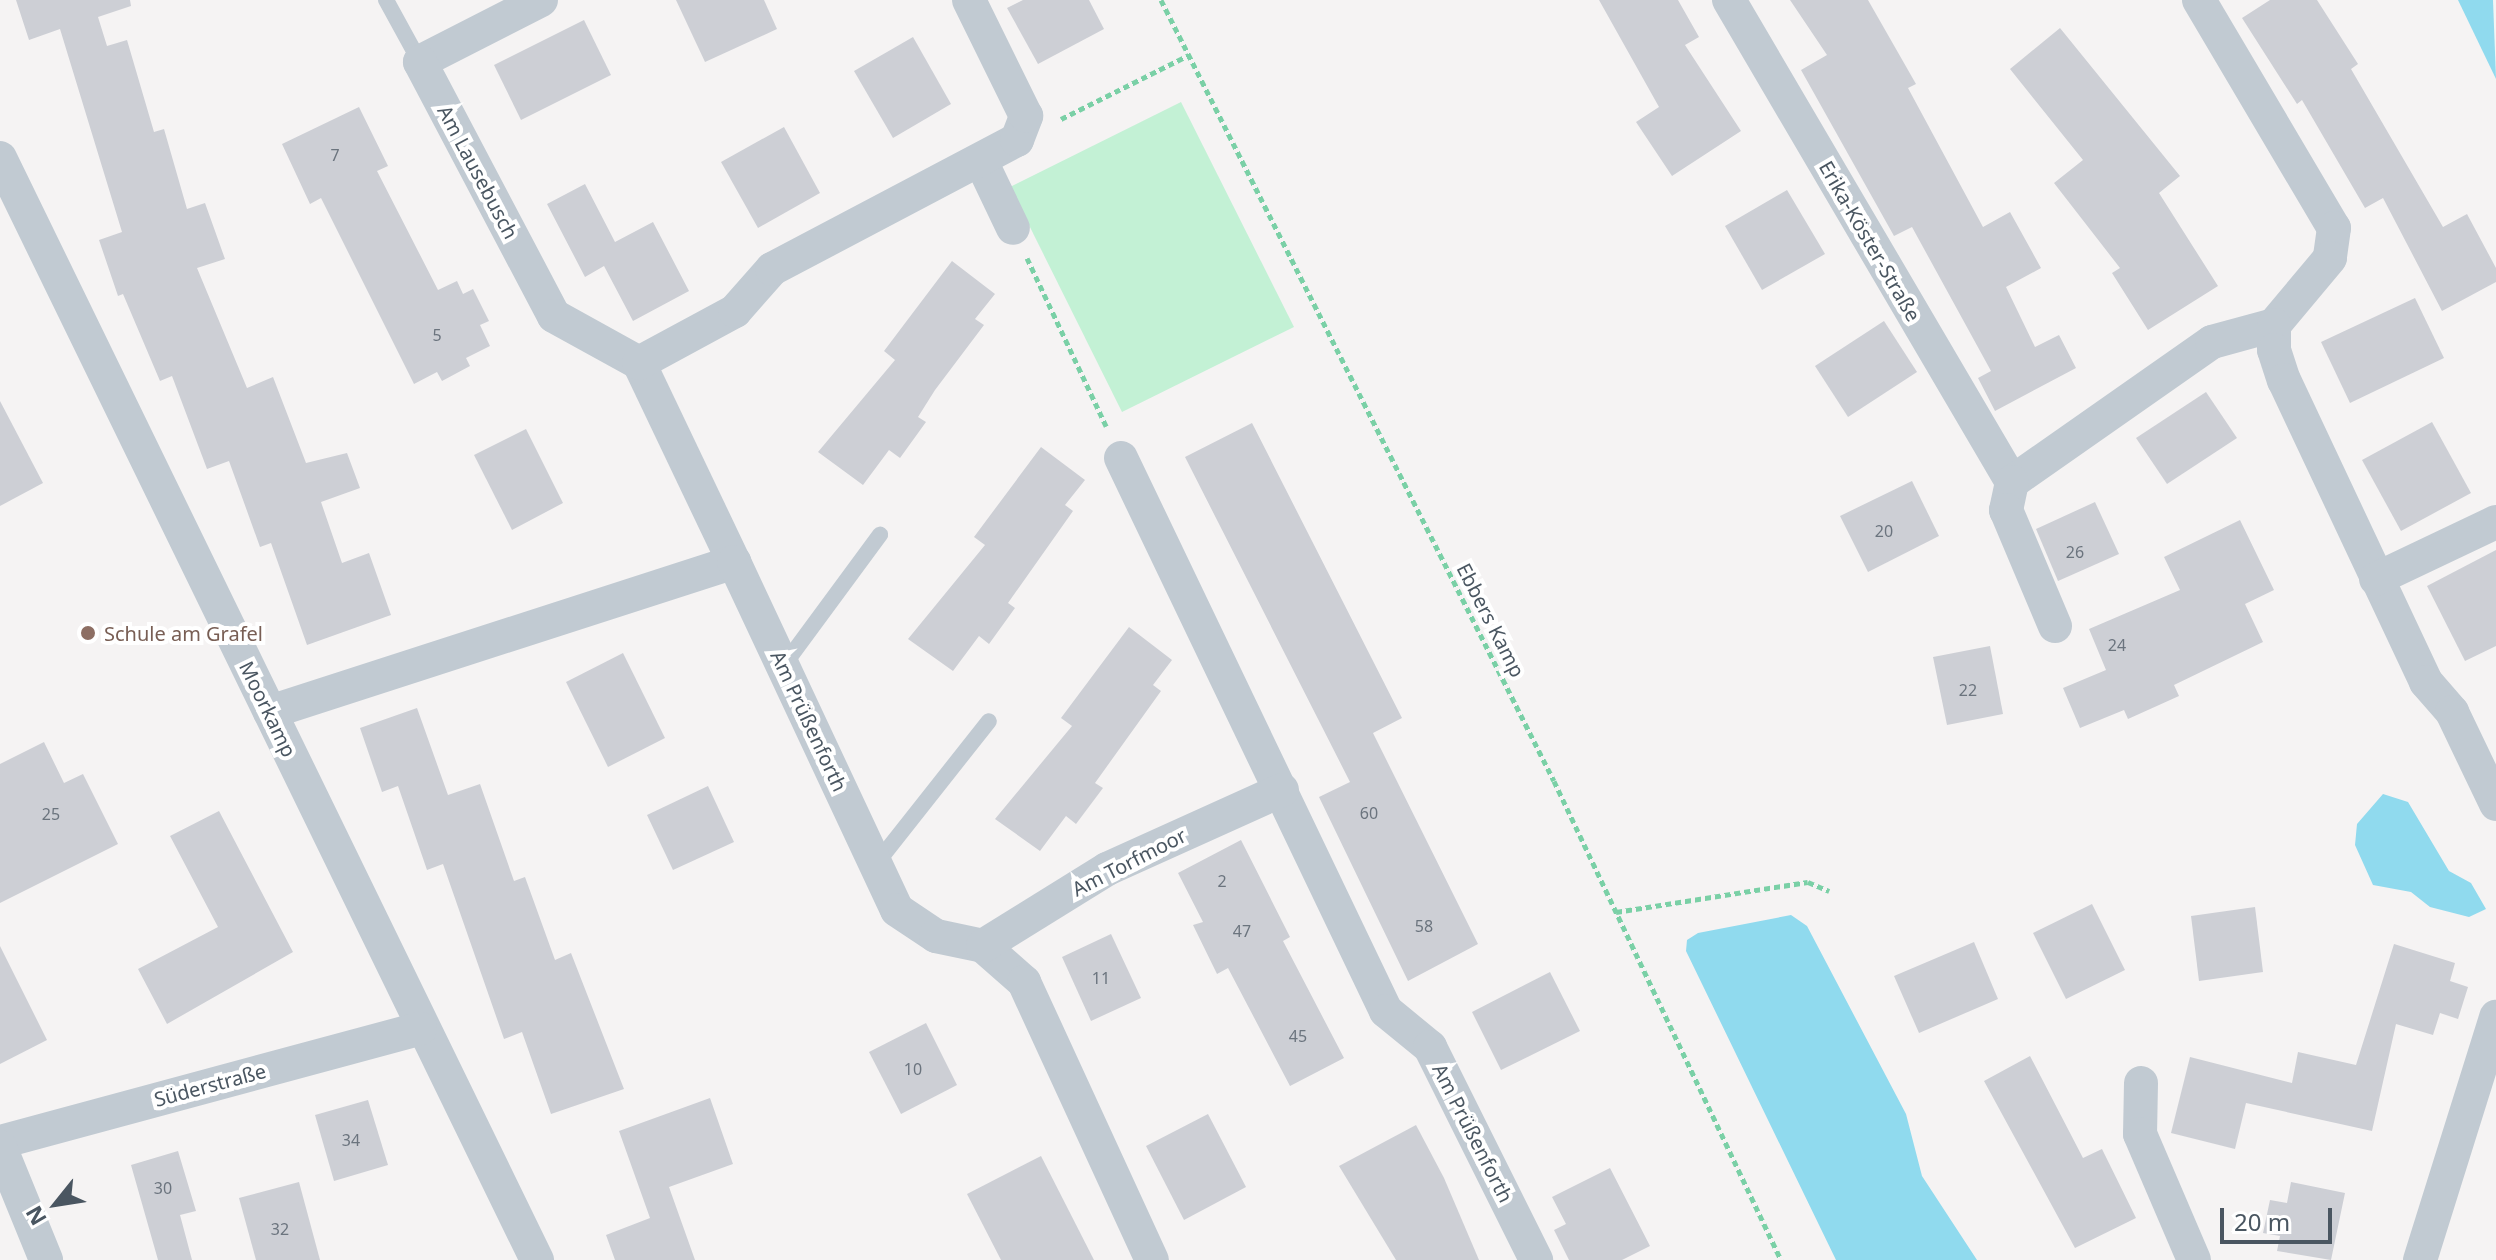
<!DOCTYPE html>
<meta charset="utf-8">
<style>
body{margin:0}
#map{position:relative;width:2496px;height:1260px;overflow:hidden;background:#f5f3f3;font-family:"Noto Sans",sans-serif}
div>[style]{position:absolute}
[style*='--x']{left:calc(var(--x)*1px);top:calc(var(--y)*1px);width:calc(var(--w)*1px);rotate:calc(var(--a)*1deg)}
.green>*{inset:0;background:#c3f1d5}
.water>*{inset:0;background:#90daee}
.building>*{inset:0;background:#cdcfd5}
.path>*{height:5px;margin-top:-2.5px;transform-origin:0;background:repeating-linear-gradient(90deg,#7ad0a6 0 6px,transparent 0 10px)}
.lane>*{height:16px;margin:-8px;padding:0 8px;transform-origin:8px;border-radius:8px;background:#c1cad2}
.street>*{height:34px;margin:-17px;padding:0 17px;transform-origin:17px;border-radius:17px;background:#c1cad2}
.dots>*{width:22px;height:22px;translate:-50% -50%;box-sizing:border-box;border:4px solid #fff;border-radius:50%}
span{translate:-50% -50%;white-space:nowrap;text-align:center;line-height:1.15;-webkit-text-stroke:8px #fff;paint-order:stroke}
.number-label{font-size:16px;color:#6b747e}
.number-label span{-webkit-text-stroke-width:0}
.street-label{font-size:20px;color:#4a5661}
.education-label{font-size:20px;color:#785e54}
.left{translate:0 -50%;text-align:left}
.north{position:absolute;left:16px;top:1164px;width:80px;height:80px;-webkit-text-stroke:6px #fff;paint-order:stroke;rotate:240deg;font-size:22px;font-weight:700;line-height:32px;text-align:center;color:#4a5661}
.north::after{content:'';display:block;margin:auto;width:28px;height:36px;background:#4a5661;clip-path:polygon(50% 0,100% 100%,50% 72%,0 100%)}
.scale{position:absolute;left:2220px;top:1208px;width:112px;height:36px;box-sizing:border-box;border:4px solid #4a5661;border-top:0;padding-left:10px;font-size:24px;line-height:28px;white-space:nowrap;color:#4a5661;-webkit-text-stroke:6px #fff;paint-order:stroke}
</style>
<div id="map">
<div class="green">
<i style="clip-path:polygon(1181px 102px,1294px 327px,1122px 412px,1010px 187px)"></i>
</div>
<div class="water">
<i style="clip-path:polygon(2458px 0,2493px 0,2496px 79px)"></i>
<i style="clip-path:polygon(2383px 794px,2408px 802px,2449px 871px,2471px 883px,2486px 909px,2469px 917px,2430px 907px,2411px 892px,2373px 885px,2355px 845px,2357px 824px)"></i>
<i style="clip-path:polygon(1791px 915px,1807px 926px,1906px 1114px,1922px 1176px,1977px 1260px,1836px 1260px,1686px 951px,1687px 940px,1698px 933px)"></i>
</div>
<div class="building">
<i style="clip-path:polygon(16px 0,130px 0,131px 6px,98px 17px,107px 46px,127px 40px,154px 132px,164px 129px,187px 209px,205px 203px,225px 259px,197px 268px,247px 388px,273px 377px,306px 463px,347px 453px,360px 488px,321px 502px,342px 563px,369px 553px,391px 615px,307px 645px,271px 543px,260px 547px,229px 461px,207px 469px,172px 376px,160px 381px,123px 294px,118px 296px,99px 240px,122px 232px,60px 29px,29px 40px)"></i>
<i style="clip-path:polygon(676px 0,764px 0,777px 29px,705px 62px)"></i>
<i style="clip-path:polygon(1023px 0,1089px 0,1104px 29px,1038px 64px,1007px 8px)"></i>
<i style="clip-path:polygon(1599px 0,1678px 0,1699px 37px,1685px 45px,1741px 131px,1672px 176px,1636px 122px,1659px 107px)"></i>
<i style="clip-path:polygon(1790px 0,1868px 0,1916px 84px,1908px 88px,1983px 227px,2010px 212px,2041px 268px,2006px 287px,2035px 347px,2059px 335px,2076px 368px,1995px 411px,1978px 378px,1991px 371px,1912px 227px,1894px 236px,1801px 70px,1827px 55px)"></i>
<i style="clip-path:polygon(2270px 0,2317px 0,2358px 64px,2351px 69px,2443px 227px,2467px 214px,2496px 268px,2496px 282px,2442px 311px,2383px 198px,2365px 208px,2302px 100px,2297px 104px,2242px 18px)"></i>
<i style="clip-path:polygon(584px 20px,611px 75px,521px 120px,494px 65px)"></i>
<i style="clip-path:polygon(2060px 28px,2180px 176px,2159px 193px,2218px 286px,2148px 330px,2112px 273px,2120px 268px,2054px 183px,2083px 160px,2010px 69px)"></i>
<i style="clip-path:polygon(913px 37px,951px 104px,893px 138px,854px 71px)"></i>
<i style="clip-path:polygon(359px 107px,388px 166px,377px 171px,438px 290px,457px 281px,463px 294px,473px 289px,489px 321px,480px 325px,490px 346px,466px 358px,470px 366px,442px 381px,437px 372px,414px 384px,321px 198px,310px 204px,282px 144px)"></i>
<i style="clip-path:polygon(784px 127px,820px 193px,758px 228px,721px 162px)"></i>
<i style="clip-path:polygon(585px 184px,615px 242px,653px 222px,689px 291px,633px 321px,604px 266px,585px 277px,547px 204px)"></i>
<i style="clip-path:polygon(1787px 190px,1825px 254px,1762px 290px,1725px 226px)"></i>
<i style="clip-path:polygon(952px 261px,995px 294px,975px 319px,984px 325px,935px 390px,918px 417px,926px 422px,900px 458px,889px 450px,863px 485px,818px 452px,895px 360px,884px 351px)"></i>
<i style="clip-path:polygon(2415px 298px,2444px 358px,2350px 403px,2321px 342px)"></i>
<i style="clip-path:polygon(1884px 321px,1917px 372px,1848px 417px,1815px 366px)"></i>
<i style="clip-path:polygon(2206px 392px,2237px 438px,2167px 484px,2136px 438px)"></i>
<i style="clip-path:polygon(0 401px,43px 483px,0 506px)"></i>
<i style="clip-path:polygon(2432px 422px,2471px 493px,2401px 531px,2362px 460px)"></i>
<i style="clip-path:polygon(1252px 423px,1402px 718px,1373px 733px,1478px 944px,1408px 981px,1319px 797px,1350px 782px,1185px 457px)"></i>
<i style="clip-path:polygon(526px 429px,563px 503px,512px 530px,474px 455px)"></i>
<i style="clip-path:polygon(1041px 447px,1085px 480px,1065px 505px,1073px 511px,1008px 603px,1015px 608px,989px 644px,979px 636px,953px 671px,908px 639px,985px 545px,974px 537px)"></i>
<i style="clip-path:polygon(1912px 481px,1939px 536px,1868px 572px,1840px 516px)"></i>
<i style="clip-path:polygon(2095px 502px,2119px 554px,2058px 581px,2036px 529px)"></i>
<i style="clip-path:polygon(2240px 520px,2274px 590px,2245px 604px,2263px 642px,2174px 685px,2179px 696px,2128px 719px,2124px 710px,2080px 728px,2063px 688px,2106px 670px,2089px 629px,2180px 590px,2164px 557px)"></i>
<i style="clip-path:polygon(2496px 550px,2496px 646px,2465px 661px,2427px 586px)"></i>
<i style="clip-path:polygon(1129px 627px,1172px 660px,1153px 685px,1161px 691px,1095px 783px,1103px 788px,1076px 824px,1066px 816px,1040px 851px,995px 819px,1072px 726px,1061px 718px)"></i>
<i style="clip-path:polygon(1990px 646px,2003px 714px,1947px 725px,1933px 657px)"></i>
<i style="clip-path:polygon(623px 653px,665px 738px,608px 767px,566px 682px)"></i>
<i style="clip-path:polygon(417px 708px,448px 795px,480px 784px,514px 881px,525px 877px,555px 960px,571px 953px,624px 1089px,551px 1114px,522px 1032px,504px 1039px,443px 864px,427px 870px,398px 786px,382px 792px,360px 728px)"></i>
<i style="clip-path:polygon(44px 742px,64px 783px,83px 774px,118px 844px,0 903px,0 764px)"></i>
<i style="clip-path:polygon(708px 786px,734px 842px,673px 870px,647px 815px)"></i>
<i style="clip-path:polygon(219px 811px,293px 952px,167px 1024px,138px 969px,218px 927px,170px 836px)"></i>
<i style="clip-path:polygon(1241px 840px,1290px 937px,1283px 941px,1344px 1058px,1290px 1086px,1228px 968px,1217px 974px,1193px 925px,1203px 922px,1178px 873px)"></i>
<i style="clip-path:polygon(2092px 904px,2125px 970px,2066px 999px,2033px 933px)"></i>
<i style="clip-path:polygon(2255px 907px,2263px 972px,2199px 981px,2191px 916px)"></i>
<i style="clip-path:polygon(1111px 934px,1141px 998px,1091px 1021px,1062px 957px)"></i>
<i style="clip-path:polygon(1974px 942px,1998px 999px,1919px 1033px,1894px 976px)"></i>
<i style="clip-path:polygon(2394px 944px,2455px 963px,2450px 981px,2468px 987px,2458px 1019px,2440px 1013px,2433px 1035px,2396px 1024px,2372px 1131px,2246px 1103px,2235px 1149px,2171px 1133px,2190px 1057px,2292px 1083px,2298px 1052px,2356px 1065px)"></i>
<i style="clip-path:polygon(0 946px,47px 1040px,0 1064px)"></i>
<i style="clip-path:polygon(1550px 972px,1580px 1031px,1501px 1070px,1472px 1012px)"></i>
<i style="clip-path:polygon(926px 1023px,957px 1085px,901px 1114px,869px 1052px)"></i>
<i style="clip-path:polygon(2030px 1056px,2083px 1158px,2102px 1149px,2136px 1218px,2075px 1248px,1984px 1081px)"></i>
<i style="clip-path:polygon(710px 1098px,733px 1164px,669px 1187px,695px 1260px,615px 1260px,606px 1235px,650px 1218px,619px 1131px)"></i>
<i style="clip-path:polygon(368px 1100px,388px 1165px,334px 1181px,315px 1115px)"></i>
<i style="clip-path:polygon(1208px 1114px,1246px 1187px,1184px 1220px,1146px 1146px)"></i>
<i style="clip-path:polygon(1416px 1125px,1444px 1178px,1479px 1260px,1396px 1260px,1339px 1166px)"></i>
<i style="clip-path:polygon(178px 1151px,196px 1211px,180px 1215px,192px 1260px,158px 1260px,131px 1165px)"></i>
<i style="clip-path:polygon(1041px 1156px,1094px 1260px,1001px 1260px,967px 1194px)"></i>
<i style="clip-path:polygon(1610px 1168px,1650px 1246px,1622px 1260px,1569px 1260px,1554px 1230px,1566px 1224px,1552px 1197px)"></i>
<i style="clip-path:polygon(299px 1182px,320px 1260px,256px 1260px,239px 1198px)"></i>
<i style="clip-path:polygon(2291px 1182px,2345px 1193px,2331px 1260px,2277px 1251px,2280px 1236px,2263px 1233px,2270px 1200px,2287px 1203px)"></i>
</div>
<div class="path">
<i style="--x:1161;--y:0;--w:874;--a:63.29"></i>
<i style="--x:1554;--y:781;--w:530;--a:64.64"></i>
<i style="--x:1061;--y:119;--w:143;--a:-26.6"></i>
<i style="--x:1027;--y:258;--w:186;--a:64.8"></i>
<i style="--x:1616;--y:912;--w:194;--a:-8.9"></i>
<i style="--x:1808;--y:882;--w:23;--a:23"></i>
</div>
<div class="lane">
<i style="--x:386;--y:0;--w:71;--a:61.3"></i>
<i style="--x:784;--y:665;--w:162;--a:-53.6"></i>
<i style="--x:876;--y:864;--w:182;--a:-51.7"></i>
</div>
<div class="street">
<i style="--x:541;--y:0;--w:136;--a:152.9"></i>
<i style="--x:420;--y:62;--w:287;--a:62.2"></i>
<i style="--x:554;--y:316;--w:97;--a:28.9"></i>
<i style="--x:639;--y:363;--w:221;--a:64.5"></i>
<i style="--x:1729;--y:0;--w:559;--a:59.58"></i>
<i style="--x:2012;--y:482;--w:244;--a:-35"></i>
<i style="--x:2212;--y:342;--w:64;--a:-15.3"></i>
<i style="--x:2199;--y:0;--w:265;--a:59.4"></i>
<i style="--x:2334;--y:228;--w:30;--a:98"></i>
<i style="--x:2330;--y:258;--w:87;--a:129.9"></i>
<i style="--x:2274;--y:325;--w:25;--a:90"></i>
<i style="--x:2274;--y:350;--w:32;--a:72"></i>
<i style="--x:2284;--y:380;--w:334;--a:64.8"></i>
<i style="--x:2426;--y:682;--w:40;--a:49"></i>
<i style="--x:2452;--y:712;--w:102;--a:64.4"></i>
<i style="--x:0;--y:158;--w:1226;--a:64.02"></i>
<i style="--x:981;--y:161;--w:74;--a:64.5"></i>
<i style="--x:639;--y:363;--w:109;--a:-28.4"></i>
<i style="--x:735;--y:311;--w:56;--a:-48.6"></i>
<i style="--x:772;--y:269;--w:277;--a:-27.8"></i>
<i style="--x:1017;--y:140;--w:26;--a:-69"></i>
<i style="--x:1026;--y:116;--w:129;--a:-116.2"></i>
<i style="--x:1121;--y:458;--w:613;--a:64.4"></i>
<i style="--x:1386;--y:1011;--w:57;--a:39.3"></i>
<i style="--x:1430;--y:1047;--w:238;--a:63.5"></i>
<i style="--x:2012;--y:482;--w:29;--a:102"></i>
<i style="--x:2006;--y:510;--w:126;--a:67.1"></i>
<i style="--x:2376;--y:579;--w:133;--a:-25.4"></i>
<i style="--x:270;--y:712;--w:488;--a:-17.9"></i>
<i style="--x:734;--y:562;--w:384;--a:64.9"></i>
<i style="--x:897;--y:910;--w:47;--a:33.7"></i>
<i style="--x:936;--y:936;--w:48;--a:12"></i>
<i style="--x:983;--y:946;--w:55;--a:41.3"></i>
<i style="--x:1024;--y:982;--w:306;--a:65.3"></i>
<i style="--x:983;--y:946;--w:146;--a:-31.8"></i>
<i style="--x:1107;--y:869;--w:192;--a:-24.3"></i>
<i style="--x:2141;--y:1083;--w:51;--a:91.1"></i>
<i style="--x:2140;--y:1134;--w:137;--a:66.8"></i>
<i style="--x:0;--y:1142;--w:435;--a:-15.1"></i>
<i style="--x:0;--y:1147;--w:122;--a:67.8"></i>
<i style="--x:2420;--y:1260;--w:255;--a:-72.6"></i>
</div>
<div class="dots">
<i style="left:88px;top:633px;background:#8d6e63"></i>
</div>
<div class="number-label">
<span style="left:335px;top:155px">7</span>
<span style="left:437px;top:335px">5</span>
<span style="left:1884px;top:531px">20</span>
<span style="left:2075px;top:552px">26</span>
<span style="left:2117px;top:645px">24</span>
<span style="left:1968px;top:690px">22</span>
<span style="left:1369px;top:813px">60</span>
<span style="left:51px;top:814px">25</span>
<span style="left:1222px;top:881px">2</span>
<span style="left:1424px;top:926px">58</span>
<span style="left:1242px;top:931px">47</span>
<span style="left:1101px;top:978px">11</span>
<span style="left:1298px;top:1036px">45</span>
<span style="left:913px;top:1069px">10</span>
<span style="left:351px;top:1140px">34</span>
<span style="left:163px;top:1188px">30</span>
<span style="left:280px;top:1229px">32</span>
</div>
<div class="street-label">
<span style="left:478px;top:172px;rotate:62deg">Am Lausebusch</span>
<span style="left:1870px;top:241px;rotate:60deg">Erika-Köster-Straße</span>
<span style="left:1491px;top:620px;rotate:63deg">Ebbers Kamp</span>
<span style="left:268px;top:709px;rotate:64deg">Moorkamp</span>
<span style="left:809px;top:721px;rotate:65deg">Am Prüßenforth</span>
<span style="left:1129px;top:862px;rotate:-27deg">Am Torfmoor</span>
<span style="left:210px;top:1085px;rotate:-15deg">Süderstraße</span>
<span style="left:1473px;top:1133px;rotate:63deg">Am Prüßenforth</span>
</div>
<div class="education-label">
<span class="left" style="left:104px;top:633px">Schule am Grafel</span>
</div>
<div class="north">N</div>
<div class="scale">20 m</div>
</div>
